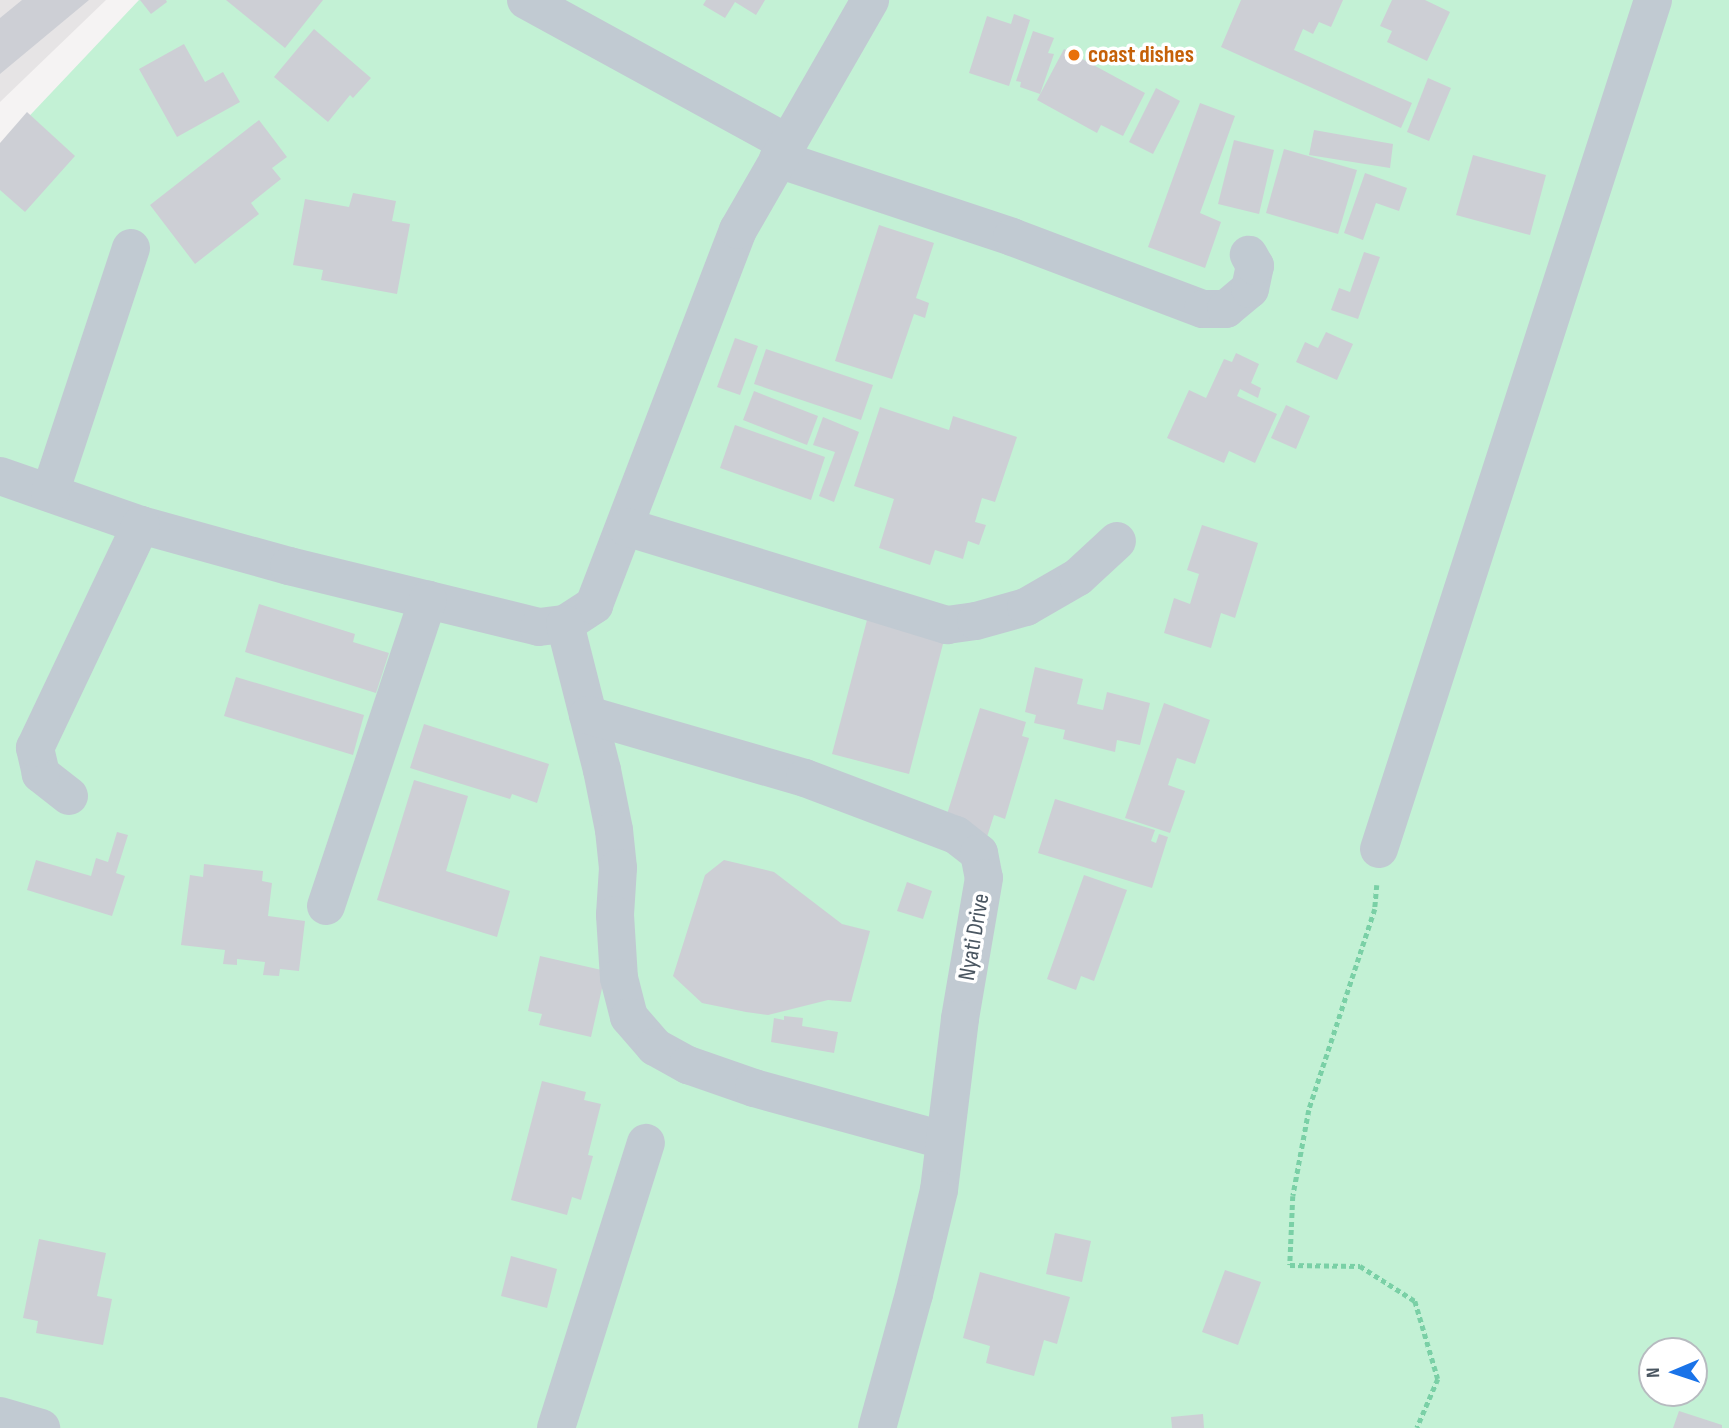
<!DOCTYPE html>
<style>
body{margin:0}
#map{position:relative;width:1729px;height:1428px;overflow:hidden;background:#f5f3f3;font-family:"Sofia Sans Condensed",sans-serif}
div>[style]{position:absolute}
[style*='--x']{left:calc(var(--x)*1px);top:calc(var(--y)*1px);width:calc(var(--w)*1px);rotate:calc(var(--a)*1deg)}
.education>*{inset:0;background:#e6e4e5}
.green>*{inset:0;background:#c3f1d5}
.building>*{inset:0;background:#cdcfd5}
.path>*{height:4.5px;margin-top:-2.25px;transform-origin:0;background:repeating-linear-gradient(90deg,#7ad0a6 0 5px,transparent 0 8.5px)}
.minor>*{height:38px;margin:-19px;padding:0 19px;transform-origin:19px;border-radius:19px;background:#c1cad2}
.dots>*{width:19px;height:19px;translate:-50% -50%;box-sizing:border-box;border:4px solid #fff;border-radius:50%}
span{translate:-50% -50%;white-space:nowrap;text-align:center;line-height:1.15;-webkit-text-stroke:7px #fff;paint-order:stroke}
.food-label{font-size:24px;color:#c56008;font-weight:700}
.left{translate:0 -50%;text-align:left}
.street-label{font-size:24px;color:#4a5661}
.north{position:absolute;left:1638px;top:1337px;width:70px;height:70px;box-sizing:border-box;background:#fff;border:2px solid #b7bbc0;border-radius:50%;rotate:268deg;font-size:19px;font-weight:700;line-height:28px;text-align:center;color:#4a5661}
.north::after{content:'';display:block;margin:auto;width:24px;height:32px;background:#1a73e8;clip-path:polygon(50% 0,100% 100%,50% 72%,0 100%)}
</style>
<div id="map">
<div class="education">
<i style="clip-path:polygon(0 0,106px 0,0 102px)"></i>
</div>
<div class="green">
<i style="clip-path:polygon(evenodd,139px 0,1729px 0,1729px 1428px,0 1428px,0 147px,139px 0,1652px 1351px,1694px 1351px,1694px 1393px,1652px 1393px,1652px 1351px)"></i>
</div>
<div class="building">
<i style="clip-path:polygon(22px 0,89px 0,0 74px,0 18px)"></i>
<i style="clip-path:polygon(140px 0,166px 0,167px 2px,151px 14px)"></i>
<i style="clip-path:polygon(226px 0,323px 0,285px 48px)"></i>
<i style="clip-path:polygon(706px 0,765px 0,756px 15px,735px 2px,725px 18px,703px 5px)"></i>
<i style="clip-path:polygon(1241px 0,1343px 0,1331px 27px,1319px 22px,1313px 34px,1303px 29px,1294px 50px,1412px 103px,1401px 128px,1221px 47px)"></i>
<i style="clip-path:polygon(1392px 0,1425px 0,1450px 12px,1427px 61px,1387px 42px,1392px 31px,1380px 26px)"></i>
<i style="clip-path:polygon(1014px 14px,1030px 20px,1009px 86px,969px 73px,987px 16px,1011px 24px)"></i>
<i style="clip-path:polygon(314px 29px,371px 78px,353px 98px,350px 95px,328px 122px,274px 77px)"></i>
<i style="clip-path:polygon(1033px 31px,1054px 38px,1048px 53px,1054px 54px,1040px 94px,1020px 87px,1021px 82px,1016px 81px)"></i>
<i style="clip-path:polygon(184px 44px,205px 82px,223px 72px,240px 102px,177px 137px,139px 69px)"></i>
<i style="clip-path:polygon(1064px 49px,1145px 93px,1123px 136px,1101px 125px,1097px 133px,1037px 100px)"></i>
<i style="clip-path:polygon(1428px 78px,1451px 88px,1429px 141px,1407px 132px)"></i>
<i style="clip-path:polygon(1156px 88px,1180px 101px,1153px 154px,1129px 142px)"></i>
<i style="clip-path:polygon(1200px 103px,1235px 116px,1200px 213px,1221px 222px,1205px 268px,1148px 247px)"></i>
<i style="clip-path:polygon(27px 112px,75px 156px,25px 212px,0 190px,0 143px)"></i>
<i style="clip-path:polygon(259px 120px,287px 157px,272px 168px,281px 179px,251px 203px,259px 214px,195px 264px,150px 205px)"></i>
<i style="clip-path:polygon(1314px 130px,1393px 144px,1390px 168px,1309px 155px)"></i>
<i style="clip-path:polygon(1234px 140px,1274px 150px,1259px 214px,1218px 204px)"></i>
<i style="clip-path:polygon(1284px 149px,1357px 170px,1338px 234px,1266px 213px)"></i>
<i style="clip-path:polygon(1473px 155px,1546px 175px,1530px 235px,1456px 215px)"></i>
<i style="clip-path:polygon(1365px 173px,1407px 188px,1399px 211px,1376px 203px,1363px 240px,1344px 233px)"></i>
<i style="clip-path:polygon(353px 193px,396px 201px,392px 221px,410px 224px,397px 294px,321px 280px,323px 270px,293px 265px,305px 199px,349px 207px)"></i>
<i style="clip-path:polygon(879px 225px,934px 243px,916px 298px,929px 303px,925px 318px,914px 314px,892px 379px,835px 361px)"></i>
<i style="clip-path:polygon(1364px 252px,1380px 257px,1358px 319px,1331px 310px,1339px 288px,1350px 292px)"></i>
<i style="clip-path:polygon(1326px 332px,1353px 344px,1337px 380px,1296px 362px,1305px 342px,1318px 348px)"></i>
<i style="clip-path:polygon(735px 338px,758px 346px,740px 395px,717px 387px)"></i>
<i style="clip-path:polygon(766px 349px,873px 385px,861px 420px,754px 384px)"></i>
<i style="clip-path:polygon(1236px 353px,1259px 364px,1251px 383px,1261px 388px,1258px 398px,1240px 389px,1237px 396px,1277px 414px,1255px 463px,1229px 451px,1224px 463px,1167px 438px,1189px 390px,1206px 398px,1224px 359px,1232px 362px)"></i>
<i style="clip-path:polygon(754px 391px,818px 416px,807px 445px,743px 420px)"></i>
<i style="clip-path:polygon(1286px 405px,1310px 416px,1296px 449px,1271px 438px)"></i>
<i style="clip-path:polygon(880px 407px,949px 430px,953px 416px,1017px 437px,995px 502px,982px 498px,975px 522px,986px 525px,979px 545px,968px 541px,963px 559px,935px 550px,930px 565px,879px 548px,894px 499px,854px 486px)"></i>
<i style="clip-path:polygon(823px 417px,859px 432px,834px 502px,819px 496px,835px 452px,813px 445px)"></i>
<i style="clip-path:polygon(735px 425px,825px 457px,811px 500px,720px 468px)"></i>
<i style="clip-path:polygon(1202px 525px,1258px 543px,1235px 618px,1221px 613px,1211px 648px,1164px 633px,1174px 598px,1190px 604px,1199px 574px,1187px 570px)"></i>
<i style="clip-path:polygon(259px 604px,355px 634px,353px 642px,389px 653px,376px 693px,245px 652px)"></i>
<i style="clip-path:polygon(867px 620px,944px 640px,909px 774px,832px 754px)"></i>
<i style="clip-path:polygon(1035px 667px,1083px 679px,1077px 704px,1103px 710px,1107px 692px,1150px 703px,1140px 745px,1117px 740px,1115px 752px,1063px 739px,1065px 730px,1034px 723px,1036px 715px,1025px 712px)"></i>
<i style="clip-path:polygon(236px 677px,364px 715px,353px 755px,224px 716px)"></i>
<i style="clip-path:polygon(1164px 703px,1210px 720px,1195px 764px,1177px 758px,1168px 785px,1185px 791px,1170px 833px,1125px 818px)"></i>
<i style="clip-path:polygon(980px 708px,1026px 722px,1022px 736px,1029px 738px,1005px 819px,994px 815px,987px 837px,944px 824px)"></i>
<i style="clip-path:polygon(424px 724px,549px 764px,537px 803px,512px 794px,510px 799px,410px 768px)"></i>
<i style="clip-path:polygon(414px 780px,468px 796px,446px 871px,510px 891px,497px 937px,377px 900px)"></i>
<i style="clip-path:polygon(1055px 799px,1155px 830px,1151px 841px,1156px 843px,1159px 834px,1168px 837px,1152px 888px,1038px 853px)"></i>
<i style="clip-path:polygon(117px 832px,128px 835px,116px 873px,125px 876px,112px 916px,27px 890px,36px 860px,91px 876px,96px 858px,108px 862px)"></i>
<i style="clip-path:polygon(724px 860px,774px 872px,842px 924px,870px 931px,851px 1002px,828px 1000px,768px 1015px,746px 1012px,702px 1003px,673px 976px,705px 875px)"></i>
<i style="clip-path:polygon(204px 864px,263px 871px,262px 881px,272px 883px,268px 916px,305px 921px,299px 971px,280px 969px,279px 976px,263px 975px,265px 962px,237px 959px,237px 965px,223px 964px,225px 950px,181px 945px,190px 875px,203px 877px)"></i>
<i style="clip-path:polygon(1084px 875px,1127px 890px,1094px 981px,1081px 976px,1076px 990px,1047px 979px)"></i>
<i style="clip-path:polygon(907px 882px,932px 891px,923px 919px,897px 911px)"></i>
<i style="clip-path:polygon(540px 956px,606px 971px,591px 1037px,539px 1025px,542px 1014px,528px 1011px)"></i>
<i style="clip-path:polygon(784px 1016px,803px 1018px,802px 1026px,838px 1032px,834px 1053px,771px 1042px,774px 1018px,784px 1020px)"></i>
<i style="clip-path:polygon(542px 1081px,586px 1092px,584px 1100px,601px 1104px,588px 1155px,593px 1156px,581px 1200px,572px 1197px,567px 1215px,511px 1200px)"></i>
<i style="clip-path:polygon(1055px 1233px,1091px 1241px,1082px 1282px,1046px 1274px)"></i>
<i style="clip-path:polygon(39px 1239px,106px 1253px,97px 1296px,112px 1299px,103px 1345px,36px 1333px,38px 1321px,23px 1318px)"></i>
<i style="clip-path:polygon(511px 1256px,557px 1269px,547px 1308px,501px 1296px)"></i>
<i style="clip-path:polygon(1225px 1270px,1261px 1282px,1238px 1345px,1202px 1332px)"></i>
<i style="clip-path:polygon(980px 1272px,1070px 1297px,1057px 1344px,1044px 1340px,1034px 1376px,986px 1363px,990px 1346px,963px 1338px)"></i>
<i style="clip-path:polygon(1679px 1411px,1722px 1425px,1722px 1428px,1673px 1428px)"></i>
<i style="clip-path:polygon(1203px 1414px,1204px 1428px,1172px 1428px,1171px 1417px)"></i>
</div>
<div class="path">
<i style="--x:1377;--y:885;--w:24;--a:95"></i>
<i style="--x:1375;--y:909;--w:212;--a:108.2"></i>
<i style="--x:1309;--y:1110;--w:87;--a:100.5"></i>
<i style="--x:1293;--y:1196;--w:69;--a:92.5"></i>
<i style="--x:1290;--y:1265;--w:70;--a:0.8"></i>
<i style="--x:1360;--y:1266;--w:65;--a:32.5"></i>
<i style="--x:1415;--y:1301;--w:81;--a:73.6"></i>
<i style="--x:1438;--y:1379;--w:53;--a:113.2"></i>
</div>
<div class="minor">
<i style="--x:526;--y:0;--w:298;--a:28.7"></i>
<i style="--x:778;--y:159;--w:247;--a:18.4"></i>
<i style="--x:1012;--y:237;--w:204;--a:20.7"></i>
<i style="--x:1203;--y:309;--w:23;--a:0"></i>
<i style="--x:1226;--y:309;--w:31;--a:-40"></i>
<i style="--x:1250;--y:289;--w:24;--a:-78"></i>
<i style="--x:1255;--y:266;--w:13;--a:-119"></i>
<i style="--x:0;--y:476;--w:149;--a:19.2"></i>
<i style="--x:141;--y:525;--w:154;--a:15.5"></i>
<i style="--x:289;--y:566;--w:257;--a:13.7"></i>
<i style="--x:539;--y:627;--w:26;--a:-7"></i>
<i style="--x:565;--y:624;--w:35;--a:-33"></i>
<i style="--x:594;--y:605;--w:402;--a:-69"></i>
<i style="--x:738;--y:230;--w:265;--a:-60.1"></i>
<i style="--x:50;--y:493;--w:258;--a:-71.7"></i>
<i style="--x:626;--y:527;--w:336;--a:17"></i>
<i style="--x:947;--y:625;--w:29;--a:-8"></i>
<i style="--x:976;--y:621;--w:52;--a:-15.6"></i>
<i style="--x:1026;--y:607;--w:60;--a:-30"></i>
<i style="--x:1078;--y:577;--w:53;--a:-42.7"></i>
<i style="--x:565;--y:624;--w:151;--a:75.8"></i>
<i style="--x:602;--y:770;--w:61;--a:78.7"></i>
<i style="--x:614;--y:830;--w:38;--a:84"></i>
<i style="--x:618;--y:868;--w:47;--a:93.7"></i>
<i style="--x:615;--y:915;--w:63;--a:86.4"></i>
<i style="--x:619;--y:978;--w:40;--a:75.6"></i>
<i style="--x:629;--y:1017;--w:40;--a:49"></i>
<i style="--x:655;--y:1047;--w:38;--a:29"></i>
<i style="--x:688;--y:1065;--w:70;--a:19.2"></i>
<i style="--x:754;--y:1088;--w:196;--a:15.4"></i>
<i style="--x:588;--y:715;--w:226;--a:16.2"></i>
<i style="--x:805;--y:778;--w:161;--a:20.7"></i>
<i style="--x:956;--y:835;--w:29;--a:38"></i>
<i style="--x:979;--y:853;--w:25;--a:79"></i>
<i style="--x:984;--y:878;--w:143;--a:99.7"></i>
<i style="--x:960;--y:1019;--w:172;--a:97"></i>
<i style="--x:939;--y:1190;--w:107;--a:103.5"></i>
<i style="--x:914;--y:1294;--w:139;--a:105.4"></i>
<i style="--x:69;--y:796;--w:36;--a:-142"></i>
<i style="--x:41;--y:774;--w:27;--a:-103"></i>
<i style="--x:35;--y:748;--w:247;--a:-64.6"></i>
<i style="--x:1379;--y:849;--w:892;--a:-72.11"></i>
<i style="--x:326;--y:906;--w:323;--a:-71.6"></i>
<i style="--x:0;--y:1416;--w:43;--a:16.3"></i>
<i style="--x:556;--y:1428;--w:299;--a:-72.5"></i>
</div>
<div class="dots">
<i style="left:1074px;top:55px;background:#e8710a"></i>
</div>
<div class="food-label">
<span class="left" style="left:1088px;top:55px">coast dishes</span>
</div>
<div class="street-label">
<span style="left:974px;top:937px;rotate:-80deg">Nyati Drive</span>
</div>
<div class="north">N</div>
</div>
